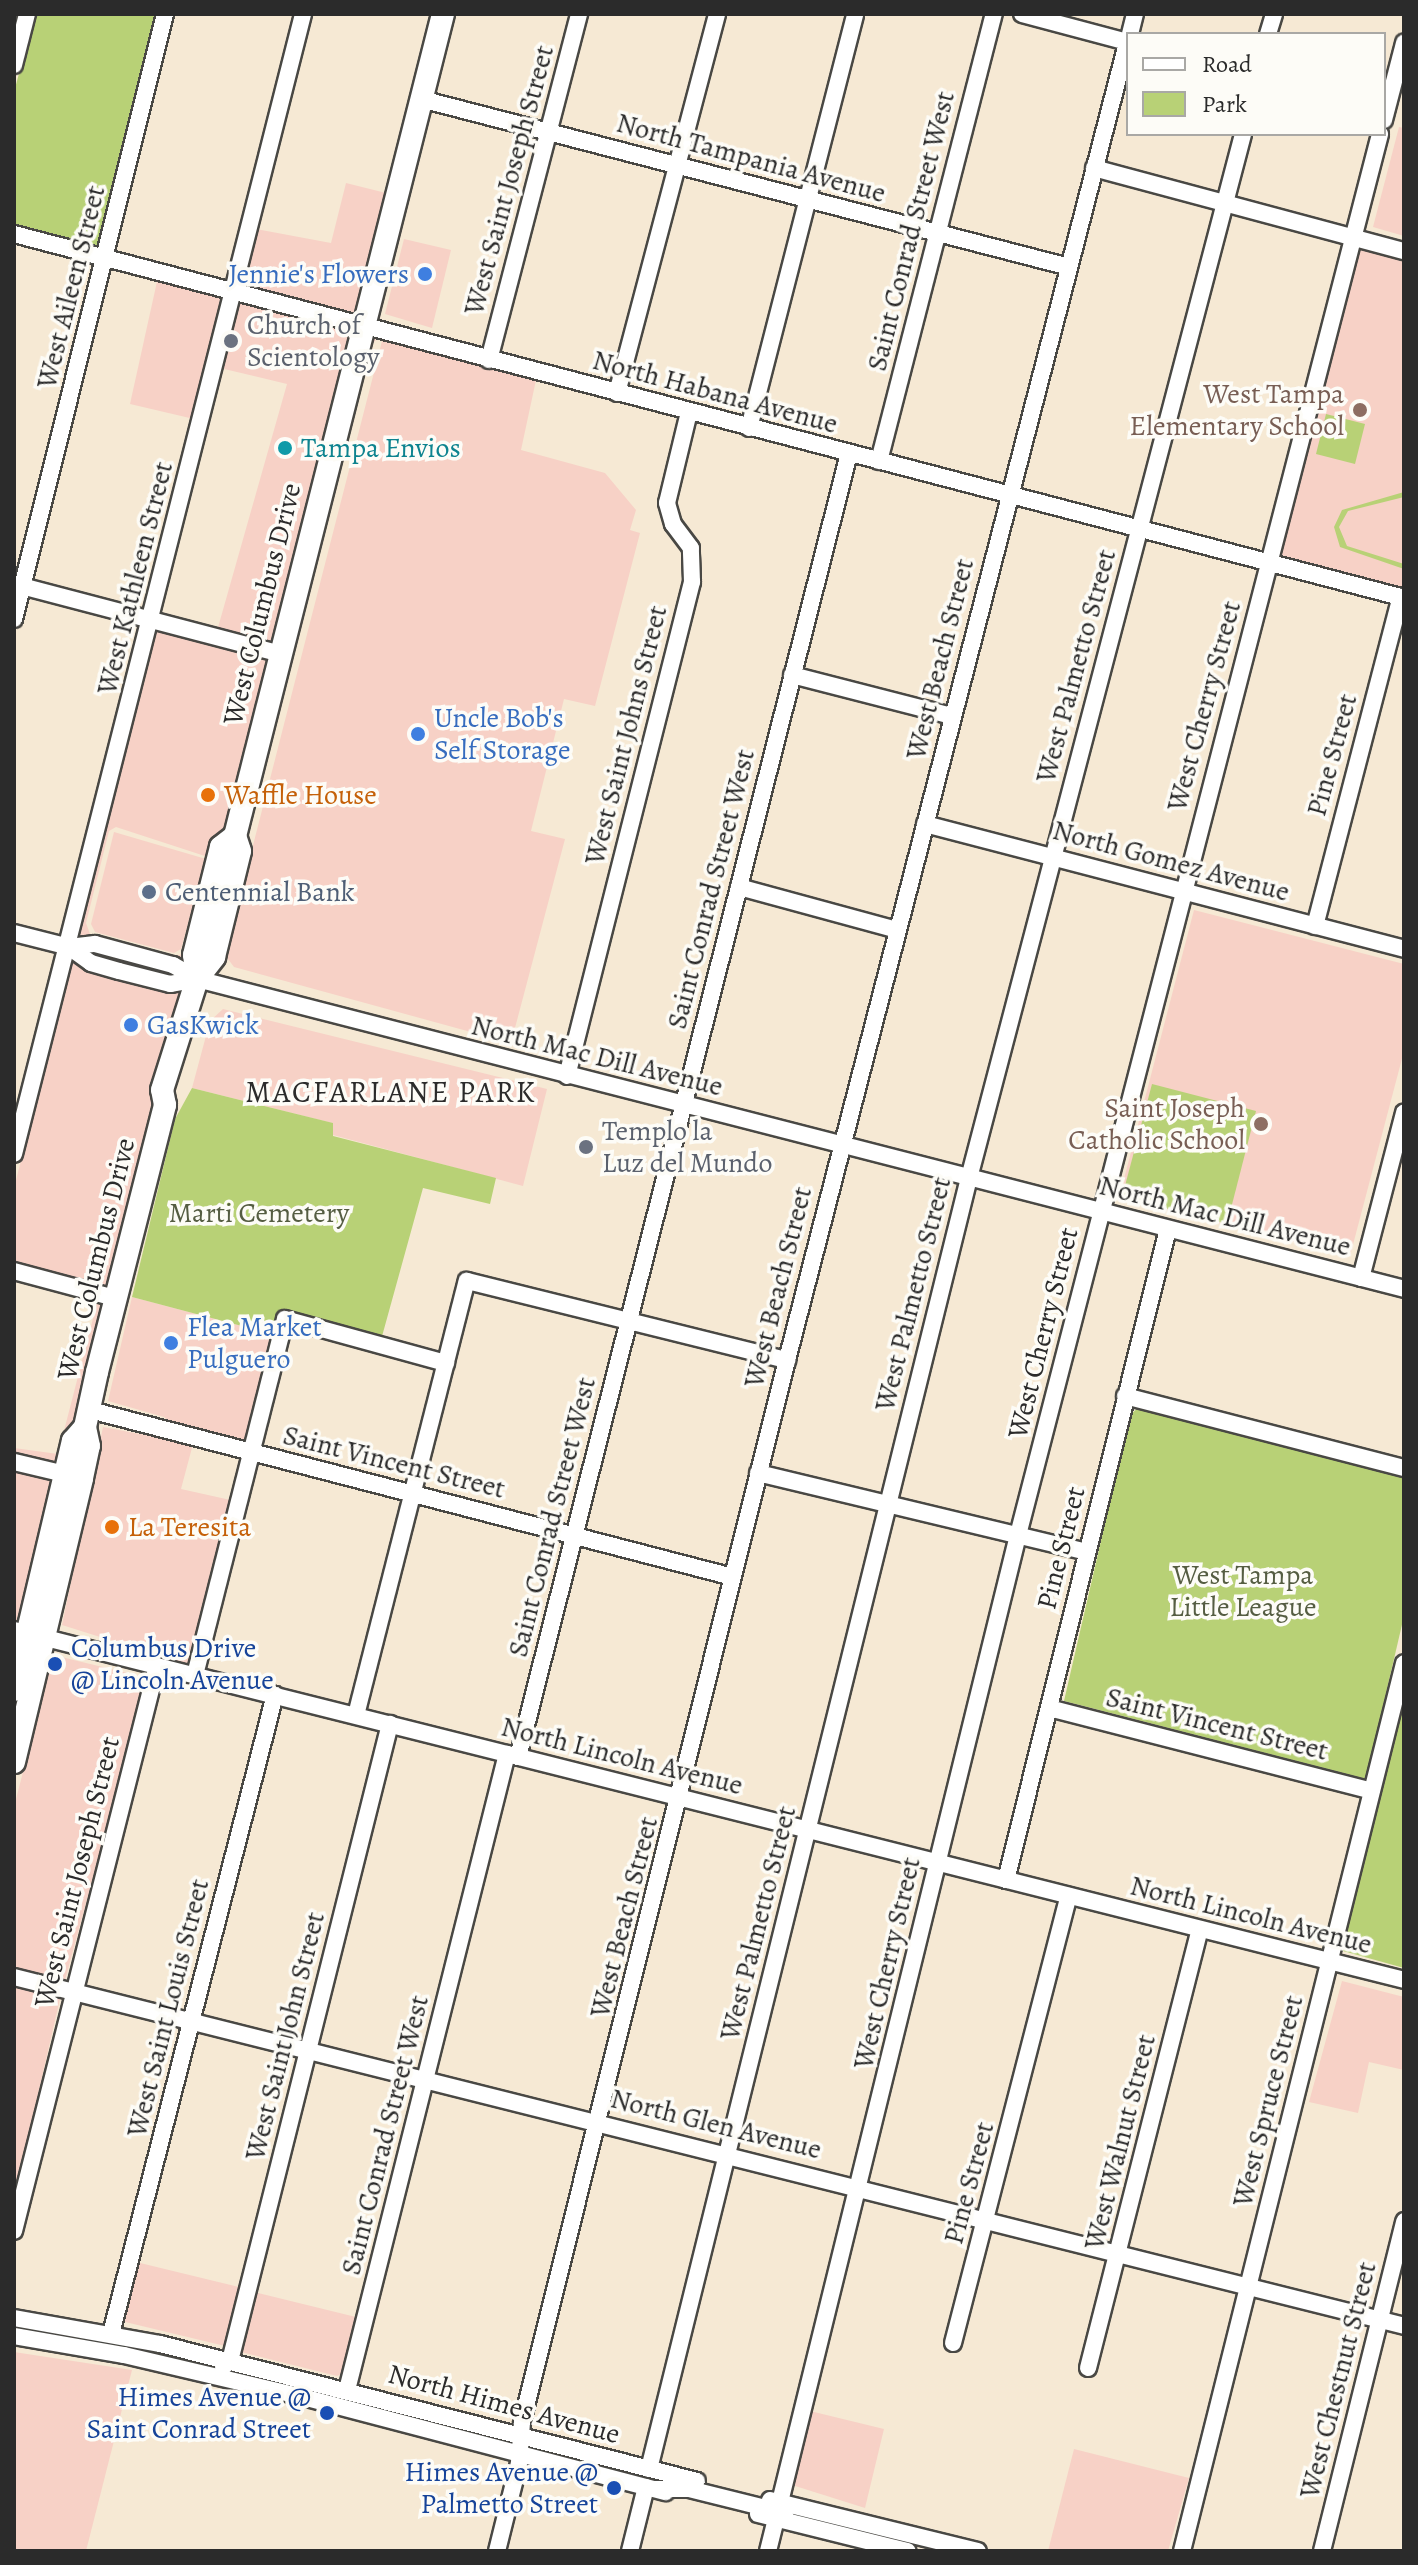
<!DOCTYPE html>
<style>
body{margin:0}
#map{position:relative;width:1418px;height:2565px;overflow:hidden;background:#f6e9d4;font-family:Alegreya,serif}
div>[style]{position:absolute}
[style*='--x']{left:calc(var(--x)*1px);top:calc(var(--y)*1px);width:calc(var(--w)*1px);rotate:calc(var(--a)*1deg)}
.built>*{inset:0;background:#f7d1c6}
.green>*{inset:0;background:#b8d176}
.roads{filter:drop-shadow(2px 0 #494844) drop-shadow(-2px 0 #494844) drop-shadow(0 2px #494844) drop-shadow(0 -2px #494844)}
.minor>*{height:16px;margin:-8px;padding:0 8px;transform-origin:8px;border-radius:8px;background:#fff}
.major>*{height:22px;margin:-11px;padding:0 11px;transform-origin:11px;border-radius:11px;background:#fff}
.dots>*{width:22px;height:22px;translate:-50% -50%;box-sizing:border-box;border:4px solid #fdfcf7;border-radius:50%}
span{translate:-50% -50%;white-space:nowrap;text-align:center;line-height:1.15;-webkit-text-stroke:7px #fdfcf7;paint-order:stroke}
.street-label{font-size:28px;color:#2b2b2b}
.shop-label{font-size:28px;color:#366cbe}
.right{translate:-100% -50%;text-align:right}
.left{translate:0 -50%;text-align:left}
.worship-label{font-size:28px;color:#5b616d}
.education-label{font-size:28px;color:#785e54}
.culture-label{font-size:28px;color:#0d838f}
.food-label{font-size:28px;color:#c56008}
.service-label{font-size:28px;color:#4e5e75}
.park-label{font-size:28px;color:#555d42}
.transit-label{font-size:28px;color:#164399}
.neighbourhood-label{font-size:30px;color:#2b2b2b;letter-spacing:2px}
.frame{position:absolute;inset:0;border:16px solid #2b2b2b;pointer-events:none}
.legend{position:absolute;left:1126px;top:32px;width:260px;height:104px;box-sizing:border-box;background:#fdfcf7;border:2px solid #a9a8a5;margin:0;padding:10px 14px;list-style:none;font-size:24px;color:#2b2b2b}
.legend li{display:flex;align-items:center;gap:16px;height:40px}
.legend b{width:40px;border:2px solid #a9a8a5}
</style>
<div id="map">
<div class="built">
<i style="clip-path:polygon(1399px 127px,1404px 128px,1404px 236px,1373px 227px)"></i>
<i style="clip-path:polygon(346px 183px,390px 194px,357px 318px,240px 287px,256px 229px,331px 243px)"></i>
<i style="clip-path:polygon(404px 239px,451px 250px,432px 328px,385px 314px)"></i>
<i style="clip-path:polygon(1358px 249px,1404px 261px,1404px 591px,1278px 559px)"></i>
<i style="clip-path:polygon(158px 277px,225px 295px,194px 419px,130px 404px)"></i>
<i style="clip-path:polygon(237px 298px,355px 329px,277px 647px,217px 631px,287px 384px,220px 368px)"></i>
<i style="clip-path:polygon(367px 333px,380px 336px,372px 344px,245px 847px,242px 838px)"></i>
<i style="clip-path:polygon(382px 341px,536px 380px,521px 450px,605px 473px,636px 510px,630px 530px,640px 533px,595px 706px,564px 699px,531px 831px,565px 839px,511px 1043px,234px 967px,225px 955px)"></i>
<i style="clip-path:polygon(157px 627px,274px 658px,229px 831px,211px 858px,116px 827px,109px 831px,86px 923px,90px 934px,172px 957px,183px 954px,189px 968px,77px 940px)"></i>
<i style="clip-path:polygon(114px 832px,206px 859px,181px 949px,174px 953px,95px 932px,91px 924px)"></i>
<i style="clip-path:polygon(1194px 910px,1404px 964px,1404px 1051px,1350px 1256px,1119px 1198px)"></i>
<i style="clip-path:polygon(73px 957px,188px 987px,110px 1291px,14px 1266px,14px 1188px)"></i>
<i style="clip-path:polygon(223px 1009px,547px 1089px,523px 1186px,333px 1135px,332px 1123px,192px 1088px,210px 1021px)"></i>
<i style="clip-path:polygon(132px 1297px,276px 1335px,250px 1443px,176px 1427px,164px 1417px,108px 1401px)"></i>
<i style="clip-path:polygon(98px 1299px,107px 1302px,69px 1471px,14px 1457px,14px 1448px,58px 1454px)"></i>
<i style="clip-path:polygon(103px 1427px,193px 1444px,181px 1489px,235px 1501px,189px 1665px,62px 1625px)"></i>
<i style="clip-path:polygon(14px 1469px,66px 1482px,32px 1628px,14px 1624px)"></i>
<i style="clip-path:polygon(53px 1655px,144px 1677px,144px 1689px,64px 1984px,14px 1972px,14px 1807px)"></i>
<i style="clip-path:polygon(1342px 1981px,1404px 1997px,1404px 2070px,1369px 2062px,1358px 2113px,1309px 2102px)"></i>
<i style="clip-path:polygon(14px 1987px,60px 1999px,14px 2198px)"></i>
<i style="clip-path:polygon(136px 2262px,243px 2288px,225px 2346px,121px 2321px)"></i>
<i style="clip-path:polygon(254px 2292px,360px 2318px,346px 2372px,337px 2376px,241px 2352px)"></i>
<i style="clip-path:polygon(14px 2352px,132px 2370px,86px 2551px,14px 2551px)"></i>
<i style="clip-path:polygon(810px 2411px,884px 2429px,865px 2508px,792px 2485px)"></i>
<i style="clip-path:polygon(1074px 2449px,1189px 2478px,1168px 2551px,1048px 2551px)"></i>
</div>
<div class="green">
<i style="clip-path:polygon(35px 14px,158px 14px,101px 250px,14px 228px,14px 92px)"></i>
<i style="clip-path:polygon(1326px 414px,1365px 424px,1355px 464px,1316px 454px)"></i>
<i style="clip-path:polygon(1404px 492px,1404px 497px,1348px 511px,1339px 527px,1347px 546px,1404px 564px,1404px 569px,1340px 547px,1334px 527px,1342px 510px)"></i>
<i style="clip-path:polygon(1152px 1084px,1256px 1111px,1227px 1224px,1122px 1197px)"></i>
<i style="clip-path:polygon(192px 1088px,333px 1123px,333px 1136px,496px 1178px,490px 1204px,423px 1188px,381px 1340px,282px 1315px,276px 1335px,132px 1297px,175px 1119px)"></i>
<i style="clip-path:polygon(1140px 1406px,1404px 1477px,1404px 1616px,1366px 1779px,1064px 1701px,1130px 1415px)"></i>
<i style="clip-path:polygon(1404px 1685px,1404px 1968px,1343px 1951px,1340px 1943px)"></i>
</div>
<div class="roads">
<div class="minor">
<i style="--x:1022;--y:14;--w:109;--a:14.9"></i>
<i style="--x:1130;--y:34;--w:21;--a:-76"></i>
<i style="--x:1268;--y:34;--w:21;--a:-73"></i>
<i style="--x:14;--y:65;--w:53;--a:-75.7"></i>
<i style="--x:421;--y:99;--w:669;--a:14.53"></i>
<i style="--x:1384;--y:120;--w:80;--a:-75.4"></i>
<i style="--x:1094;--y:168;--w:321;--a:15"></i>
<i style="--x:14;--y:234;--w:1437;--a:14.67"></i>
<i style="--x:489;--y:360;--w:358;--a:-75.4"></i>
<i style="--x:617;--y:393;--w:392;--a:-75.2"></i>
<i style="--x:749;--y:428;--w:427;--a:-75.6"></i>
<i style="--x:879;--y:461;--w:462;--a:-75.6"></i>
<i style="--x:14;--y:584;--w:276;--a:14.7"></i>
<i style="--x:14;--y:619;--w:624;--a:-75.99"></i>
<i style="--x:792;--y:675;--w:165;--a:14.4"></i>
<i style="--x:925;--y:824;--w:495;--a:14.6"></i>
<i style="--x:739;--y:887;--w:164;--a:15.2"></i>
<i style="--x:1315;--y:926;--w:340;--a:-75.4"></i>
<i style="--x:14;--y:933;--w:57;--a:14.3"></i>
<i style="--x:69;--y:947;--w:27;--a:36"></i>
<i style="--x:91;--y:963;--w:29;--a:16"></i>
<i style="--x:119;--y:971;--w:53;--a:14.3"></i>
<i style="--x:170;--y:984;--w:27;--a:-10"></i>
<i style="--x:69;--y:947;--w:26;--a:-7"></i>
<i style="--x:95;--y:944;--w:81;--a:15.1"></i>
<i style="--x:173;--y:965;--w:28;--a:30"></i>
<i style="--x:197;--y:979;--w:1246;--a:14.4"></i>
<i style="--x:567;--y:1076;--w:510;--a:-75.8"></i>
<i style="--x:692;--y:582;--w:34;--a:-92"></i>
<i style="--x:691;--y:548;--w:30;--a:-127"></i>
<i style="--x:673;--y:524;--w:22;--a:-106"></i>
<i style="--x:667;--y:503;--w:94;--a:-76.4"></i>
<i style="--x:14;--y:1154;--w:1176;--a:-75.77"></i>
<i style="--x:14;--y:1271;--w:105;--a:15"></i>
<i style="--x:1361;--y:1278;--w:171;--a:-75.4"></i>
<i style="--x:1125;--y:1396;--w:288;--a:14.5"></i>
<i style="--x:90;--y:1410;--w:664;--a:14.56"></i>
<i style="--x:14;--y:1462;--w:61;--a:13.3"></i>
<i style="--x:758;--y:1473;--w:338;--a:13.5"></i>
<i style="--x:14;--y:1630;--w:1433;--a:14.13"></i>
<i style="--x:195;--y:1675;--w:367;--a:-75.8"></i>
<i style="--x:285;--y:1319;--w:167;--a:15.3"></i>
<i style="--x:1049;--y:1708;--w:333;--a:14.4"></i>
<i style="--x:356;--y:1715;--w:448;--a:-75.7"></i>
<i style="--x:467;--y:1281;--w:330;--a:13.9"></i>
<i style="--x:518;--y:1757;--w:1344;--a:-75.75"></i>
<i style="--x:1006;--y:1880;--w:671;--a:-76.03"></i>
<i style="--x:14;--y:1977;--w:1433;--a:14.09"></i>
<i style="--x:14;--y:2231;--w:583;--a:-75.8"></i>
<i style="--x:14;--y:2318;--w:148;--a:10.1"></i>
<i style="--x:160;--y:2344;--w:554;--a:14.31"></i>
<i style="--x:111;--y:2334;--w:660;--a:-75.61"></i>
<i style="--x:14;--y:2336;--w:112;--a:9.8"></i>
<i style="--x:124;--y:2355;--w:184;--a:13.2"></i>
<i style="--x:303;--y:2397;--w:375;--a:14.7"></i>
<i style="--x:953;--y:2343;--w:462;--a:-75.5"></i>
<i style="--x:223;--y:2367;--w:9;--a:-41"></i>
<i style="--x:230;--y:2361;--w:657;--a:-75.9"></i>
<i style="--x:1088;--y:2368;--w:453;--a:-75.7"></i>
<i style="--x:347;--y:2390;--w:656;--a:-75.88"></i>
<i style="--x:649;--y:2469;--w:1330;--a:-76.08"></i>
<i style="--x:969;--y:1178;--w:1079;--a:-75.29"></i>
<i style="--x:655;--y:2489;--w:34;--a:0"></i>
<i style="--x:689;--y:2489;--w:82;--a:14"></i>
<i style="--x:769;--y:2509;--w:13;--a:-32"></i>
<i style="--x:780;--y:2502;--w:996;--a:-76.17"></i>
<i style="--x:1018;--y:1535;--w:1447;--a:-75.51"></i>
<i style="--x:770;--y:2500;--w:214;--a:13.8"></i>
<i style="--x:758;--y:2514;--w:154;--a:13.9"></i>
<i style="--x:497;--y:2551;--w:91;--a:-76"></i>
<i style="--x:519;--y:2463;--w:41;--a:-85.8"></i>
<i style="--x:522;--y:2422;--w:1095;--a:-75.99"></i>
<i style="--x:787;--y:1360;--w:1363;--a:-75.52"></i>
<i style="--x:630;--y:2551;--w:66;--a:-76"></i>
<i style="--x:768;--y:2551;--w:33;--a:-76"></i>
<i style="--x:776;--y:2519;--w:10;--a:-24"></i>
<i style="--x:1182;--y:2551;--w:915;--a:-75.96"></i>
<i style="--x:1322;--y:2551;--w:340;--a:-76"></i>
</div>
<div class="major">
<i style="--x:197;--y:979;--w:28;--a:-52"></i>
<i style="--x:214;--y:957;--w:109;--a:-76.2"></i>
<i style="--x:240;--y:851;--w:16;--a:-108"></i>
<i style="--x:235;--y:836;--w:848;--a:-75.8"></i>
<i style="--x:14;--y:1690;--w:256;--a:-76.7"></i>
<i style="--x:73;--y:1441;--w:18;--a:-49"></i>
<i style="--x:14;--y:1762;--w:292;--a:-76.5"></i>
<i style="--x:82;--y:1478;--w:33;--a:-78"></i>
<i style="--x:89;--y:1446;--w:19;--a:-102"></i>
<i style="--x:85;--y:1427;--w:56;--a:-77.7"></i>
<i style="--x:97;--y:1372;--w:276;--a:-75.7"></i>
<i style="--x:165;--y:1105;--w:15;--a:-101"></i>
<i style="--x:162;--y:1090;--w:116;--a:-72.5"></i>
<i style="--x:197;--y:979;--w:24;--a:-97"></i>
<i style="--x:194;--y:955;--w:111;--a:-76"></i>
<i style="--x:221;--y:847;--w:18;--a:-38"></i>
</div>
</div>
<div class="dots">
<i style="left:425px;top:274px;background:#3f7fe0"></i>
<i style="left:231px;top:341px;background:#6b7280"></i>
<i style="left:1360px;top:410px;background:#8d6e63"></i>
<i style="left:285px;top:448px;background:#0f9aa8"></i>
<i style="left:418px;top:734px;background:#3f7fe0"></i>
<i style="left:208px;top:795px;background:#e8710a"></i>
<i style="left:149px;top:892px;background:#5c6f8a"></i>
<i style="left:131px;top:1025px;background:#3f7fe0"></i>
<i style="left:1261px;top:1124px;background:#8d6e63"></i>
<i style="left:586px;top:1147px;background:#6b7280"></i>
<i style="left:171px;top:1343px;background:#3f7fe0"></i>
<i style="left:112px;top:1527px;background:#e8710a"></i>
<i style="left:55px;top:1664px;background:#1a4fb4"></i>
<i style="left:327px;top:2413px;background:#1a4fb4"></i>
<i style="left:614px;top:2488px;background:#1a4fb4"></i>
</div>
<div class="street-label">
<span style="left:751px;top:158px;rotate:15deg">North Tampania Avenue</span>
<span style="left:509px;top:180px;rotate:-75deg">West Saint Joseph Street</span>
<span style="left:911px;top:231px;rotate:-76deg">Saint Conrad Street West</span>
<span style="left:71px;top:287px;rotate:-76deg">West Aileen Street</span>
<span style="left:715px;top:392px;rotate:15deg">North Habana Avenue</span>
<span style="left:135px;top:578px;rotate:-76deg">West Kathleen Street</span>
<span style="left:262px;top:604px;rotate:-76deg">West Columbus Drive</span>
<span style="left:940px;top:659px;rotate:-76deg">West Beach Street</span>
<span style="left:1076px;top:666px;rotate:-75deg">West Palmetto Street</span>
<span style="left:1204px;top:706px;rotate:-75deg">West Cherry Street</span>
<span style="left:626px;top:735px;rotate:-76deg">West Saint Johns Street</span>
<span style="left:1332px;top:755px;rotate:-75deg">Pine Street</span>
<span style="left:1171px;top:861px;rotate:15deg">North Gomez Avenue</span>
<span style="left:711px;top:889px;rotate:-76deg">Saint Conrad Street West</span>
<span style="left:597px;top:1056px;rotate:14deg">North Mac Dill Avenue</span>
<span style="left:1225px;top:1216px;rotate:14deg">North Mac Dill Avenue</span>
<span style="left:96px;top:1259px;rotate:-76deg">West Columbus Drive</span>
<span style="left:778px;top:1287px;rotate:-76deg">West Beach Street</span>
<span style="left:913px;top:1294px;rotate:-76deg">West Palmetto Street</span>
<span style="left:1043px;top:1333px;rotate:-76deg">West Cherry Street</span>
<span style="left:394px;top:1462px;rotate:14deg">Saint Vincent Street</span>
<span style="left:552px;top:1517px;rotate:-76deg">Saint Conrad Street West</span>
<span style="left:1061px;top:1548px;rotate:-76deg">Pine Street</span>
<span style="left:1217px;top:1724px;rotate:14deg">Saint Vincent Street</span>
<span style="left:622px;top:1756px;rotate:14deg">North Lincoln Avenue</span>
<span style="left:77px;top:1872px;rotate:-76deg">West Saint Joseph Street</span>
<span style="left:1251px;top:1915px;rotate:14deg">North Lincoln Avenue</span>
<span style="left:624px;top:1917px;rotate:-76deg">West Beach Street</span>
<span style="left:758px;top:1923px;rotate:-76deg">West Palmetto Street</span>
<span style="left:887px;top:1963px;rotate:-77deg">West Cherry Street</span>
<span style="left:168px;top:2008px;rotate:-76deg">West Saint Louis Street</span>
<span style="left:285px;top:2036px;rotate:-76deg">West Saint John Street</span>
<span style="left:1268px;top:2101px;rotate:-76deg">West Spruce Street</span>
<span style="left:716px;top:2124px;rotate:14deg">North Glen Avenue</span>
<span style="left:385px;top:2135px;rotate:-76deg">Saint Conrad Street West</span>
<span style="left:1120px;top:2142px;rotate:-76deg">West Walnut Street</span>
<span style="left:969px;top:2183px;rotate:-75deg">Pine Street</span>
<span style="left:1338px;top:2380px;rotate:-76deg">West Chestnut Street</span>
<span style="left:504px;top:2404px;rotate:15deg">North Himes Avenue</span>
</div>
<div class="shop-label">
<span class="right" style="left:409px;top:274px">Jennie's Flowers</span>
<span class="left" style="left:434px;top:734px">Uncle Bob's<br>Self Storage</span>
<span class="left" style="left:147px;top:1025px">GasKwick</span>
<span class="left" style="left:187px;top:1343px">Flea Market<br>Pulguero</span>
</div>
<div class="worship-label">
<span class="left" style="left:247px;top:341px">Church of<br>Scientology</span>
<span class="left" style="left:602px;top:1147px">Templo la<br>Luz del Mundo</span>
</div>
<div class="education-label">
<span class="right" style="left:1344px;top:410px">West Tampa<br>Elementary School</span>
<span class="right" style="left:1245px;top:1124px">Saint Joseph<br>Catholic School</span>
</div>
<div class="culture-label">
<span class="left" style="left:301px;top:448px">Tampa Envios</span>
</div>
<div class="food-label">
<span class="left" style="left:224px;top:795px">Waffle House</span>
<span class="left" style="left:128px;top:1527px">La Teresita</span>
</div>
<div class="service-label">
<span class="left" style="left:165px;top:892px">Centennial Bank</span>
</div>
<div class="park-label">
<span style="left:259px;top:1213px">Marti Cemetery</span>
<span style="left:1243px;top:1591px">West Tampa<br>Little League</span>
</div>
<div class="transit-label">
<span class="left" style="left:71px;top:1664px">Columbus Drive<br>@ Lincoln Avenue</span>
<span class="right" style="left:311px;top:2413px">Himes Avenue @<br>Saint Conrad Street</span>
<span class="right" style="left:598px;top:2488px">Himes Avenue @<br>Palmetto Street</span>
</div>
<div class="neighbourhood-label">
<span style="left:391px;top:1092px">MACFARLANE PARK</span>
</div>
<div class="frame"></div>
<ul class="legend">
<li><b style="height:10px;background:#fff"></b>Road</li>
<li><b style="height:22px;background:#b8d176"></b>Park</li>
</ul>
</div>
